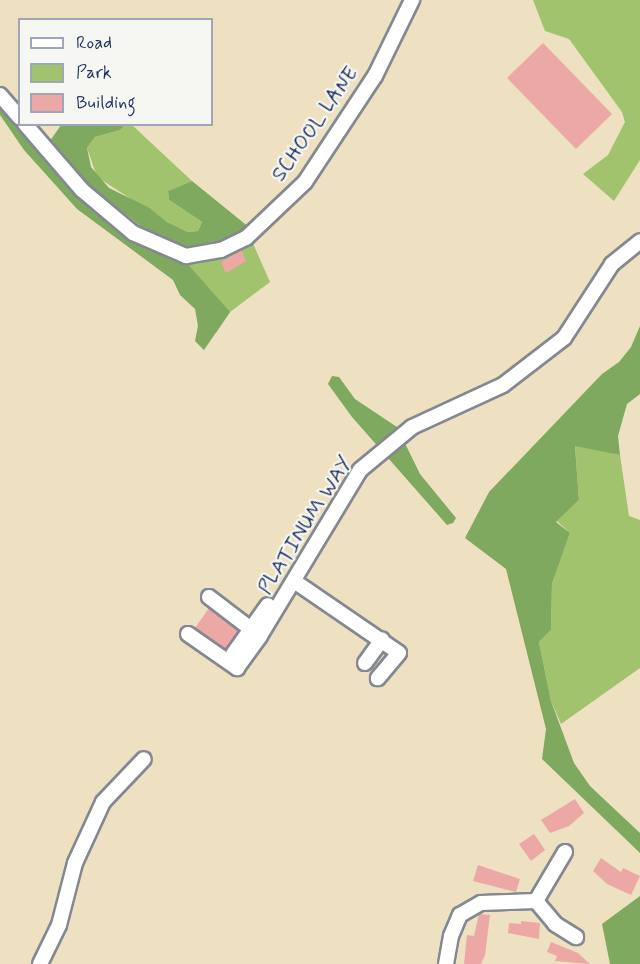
<!DOCTYPE html>
<style>
body{margin:0}
#map{position:relative;width:640px;height:964px;overflow:hidden;background:#ede1c2;font-family:Mynerve,sans-serif}
div>[style]{position:absolute}
[style*='--x']{left:calc(var(--x)*1px);top:calc(var(--y)*1px);width:calc(var(--w)*1px);rotate:calc(var(--a)*1deg)}
.green>*{inset:0;background:#a1c36d}
.forest>*{inset:0;background:#80a960}
.building>*{inset:0;background:#eba8a5}
.roads{filter:drop-shadow(2px 0 #848890) drop-shadow(-2px 0 #848890) drop-shadow(0 2px #848890) drop-shadow(0 -2px #848890)}
.minor>*{height:14px;margin:-7px;padding:0 7px;transform-origin:7px;border-radius:7px;background:#fff}
span{translate:-50% -50%;white-space:nowrap;text-align:center;line-height:1.15;-webkit-text-stroke:4.5px #f6f6f2;paint-order:stroke}
.street-label{font-size:21px;color:#1b2f5e}
.legend{position:absolute;left:18px;top:18px;width:195px;height:108px;box-sizing:border-box;background:#f6f6f2;border:2px solid #9ea6b7;margin:0;padding:8px 10px;list-style:none;font-size:18px;color:#1b2f5e}
.legend li{display:flex;align-items:center;gap:12px;height:30px}
.legend b{width:30px;border:2px solid #9ea6b7}
</style>
<div id="map">
<div class="green">
<i style="clip-path:polygon(533px 0,640px 0,640px 160px,614px 201px,583px 174px,608px 155px,625px 122px,622px 112px,569px 39px,545px 31px)"></i>
<i style="clip-path:polygon(125px 125px,132px 125px,192px 181px,168px 191px,169px 200px,202px 222px,198px 231px,188px 232px,167px 222px,97px 177px,87px 148px,95px 137px,120px 130px)"></i>
<i style="clip-path:polygon(251px 239px,270px 282px,230px 312px,216px 333px,185px 261px,212px 259px)"></i>
<i style="clip-path:polygon(575px 445px,620px 455px,629px 516px,640px 520px,640px 668px,561px 724px,551px 701px,539px 642px,551px 630px,552px 584px,570px 533px,557px 521px,579px 500px)"></i>
</div>
<div class="forest">
<i style="clip-path:polygon(0 99px,76px 194px,185px 261px,230px 312px,204px 350px,195px 341px,198px 326px,195px 309px,180px 295px,173px 280px,77px 209px,24px 150px,0 115px)"></i>
<i style="clip-path:polygon(61px 125px,125px 125px,120px 130px,95px 137px,87px 148px,91px 167px,109px 188px,148px 207px,167px 222px,188px 232px,198px 231px,202px 222px,169px 200px,168px 191px,192px 181px,250px 228px,208px 249px,186px 249px,148px 232px,69px 169px,50px 141px)"></i>
<i style="clip-path:polygon(640px 326px,640px 394px,627px 404px,618px 436px,620px 455px,575px 446px,579px 500px,556px 522px,570px 533px,552px 584px,551px 630px,539px 642px,551px 701px,574px 763px,590px 786px,640px 833px,640px 853px,542px 759px,546px 729px,506px 569px,465px 538px,489px 492px,602px 374px,619px 362px,631px 347px)"></i>
<i style="clip-path:polygon(332px 376px,339px 377px,355px 399px,397px 427px,420px 474px,456px 518px,453px 523px,447px 525px,352px 417px,328px 384px)"></i>
<i style="clip-path:polygon(640px 896px,640px 964px,610px 964px,602px 924px)"></i>
</div>
<div class="building">
<i style="clip-path:polygon(543px 43px,612px 114px,576px 149px,507px 78px)"></i>
<i style="clip-path:polygon(241px 250px,246px 261px,226px 273px,221px 262px)"></i>
<i style="clip-path:polygon(209px 608px,238px 631px,226px 649px,195px 628px)"></i>
<i style="clip-path:polygon(575px 799px,584px 813px,569px 826px,550px 833px,541px 820px)"></i>
<i style="clip-path:polygon(534px 834px,545px 850px,531px 861px,519px 844px)"></i>
<i style="clip-path:polygon(601px 858px,621px 872px,623px 868px,640px 876px,631px 895px,607px 884px,593px 871px)"></i>
<i style="clip-path:polygon(478px 865px,520px 879px,516px 892px,473px 881px)"></i>
<i style="clip-path:polygon(479px 914px,490px 915px,485px 955px,481px 964px,464px 964px,467px 935px,474px 936px)"></i>
<i style="clip-path:polygon(521px 921px,540px 923px,539px 939px,508px 933px,509px 923px,521px 924px)"></i>
<i style="clip-path:polygon(551px 942px,578px 953px,590px 964px,555px 961px,557px 956px,547px 952px)"></i>
</div>
<div class="roads">
<div class="minor">
<i style="--x:0;--y:95;--w:30;--a:49"></i>
<i style="--x:25;--y:124;--w:87;--a:49.2"></i>
<i style="--x:82;--y:190;--w:67;--a:40.1"></i>
<i style="--x:133;--y:233;--w:58;--a:23.5"></i>
<i style="--x:186;--y:256;--w:36;--a:-10"></i>
<i style="--x:221;--y:250;--w:28;--a:-26"></i>
<i style="--x:246;--y:238;--w:81;--a:-43.5"></i>
<i style="--x:305;--y:182;--w:127;--a:-56.6"></i>
<i style="--x:375;--y:76;--w:85;--a:-64"></i>
<i style="--x:294;--y:581;--w:127;--a:34.4"></i>
<i style="--x:399;--y:653;--w:33;--a:130"></i>
<i style="--x:209;--y:597;--w:64;--a:37.4"></i>
<i style="--x:188;--y:634;--w:60;--a:34.8"></i>
<i style="--x:237;--y:668;--w:39;--a:-54"></i>
<i style="--x:260;--y:636;--w:194;--a:-58.9"></i>
<i style="--x:360;--y:470;--w:67;--a:-39.6"></i>
<i style="--x:412;--y:427;--w:100;--a:-24.8"></i>
<i style="--x:503;--y:385;--w:77;--a:-37.6"></i>
<i style="--x:564;--y:338;--w:88;--a:-57"></i>
<i style="--x:612;--y:264;--w:36;--a:-39"></i>
<i style="--x:233;--y:654;--w:60;--a:-54.5"></i>
<i style="--x:365;--y:663;--w:29;--a:-54"></i>
<i style="--x:536;--y:901;--w:30;--a:50"></i>
<i style="--x:555;--y:924;--w:25;--a:32"></i>
<i style="--x:40;--y:964;--w:43;--a:-64"></i>
<i style="--x:59;--y:925;--w:64;--a:-75.5"></i>
<i style="--x:75;--y:863;--w:67;--a:-65.3"></i>
<i style="--x:103;--y:802;--w:59;--a:-46.4"></i>
<i style="--x:446;--y:964;--w:28;--a:-80"></i>
<i style="--x:451;--y:936;--w:23;--a:-67"></i>
<i style="--x:460;--y:915;--w:24;--a:-30"></i>
<i style="--x:481;--y:903;--w:55;--a:-2.1"></i>
<i style="--x:536;--y:901;--w:57;--a:-59.4"></i>
</div>
</div>
<div class="street-label">
<span style="left:315px;top:124px;rotate:-55deg">SCHOOL LANE</span>
<span style="left:305px;top:525px;rotate:-58deg">PLATINUM WAY</span>
</div>
<ul class="legend">
<li><b style="height:8px;background:#fff"></b>Road</li>
<li><b style="height:16px;background:#a1c36d"></b>Park</li>
<li><b style="height:16px;background:#eba8a5"></b>Building</li>
</ul>
</div>
